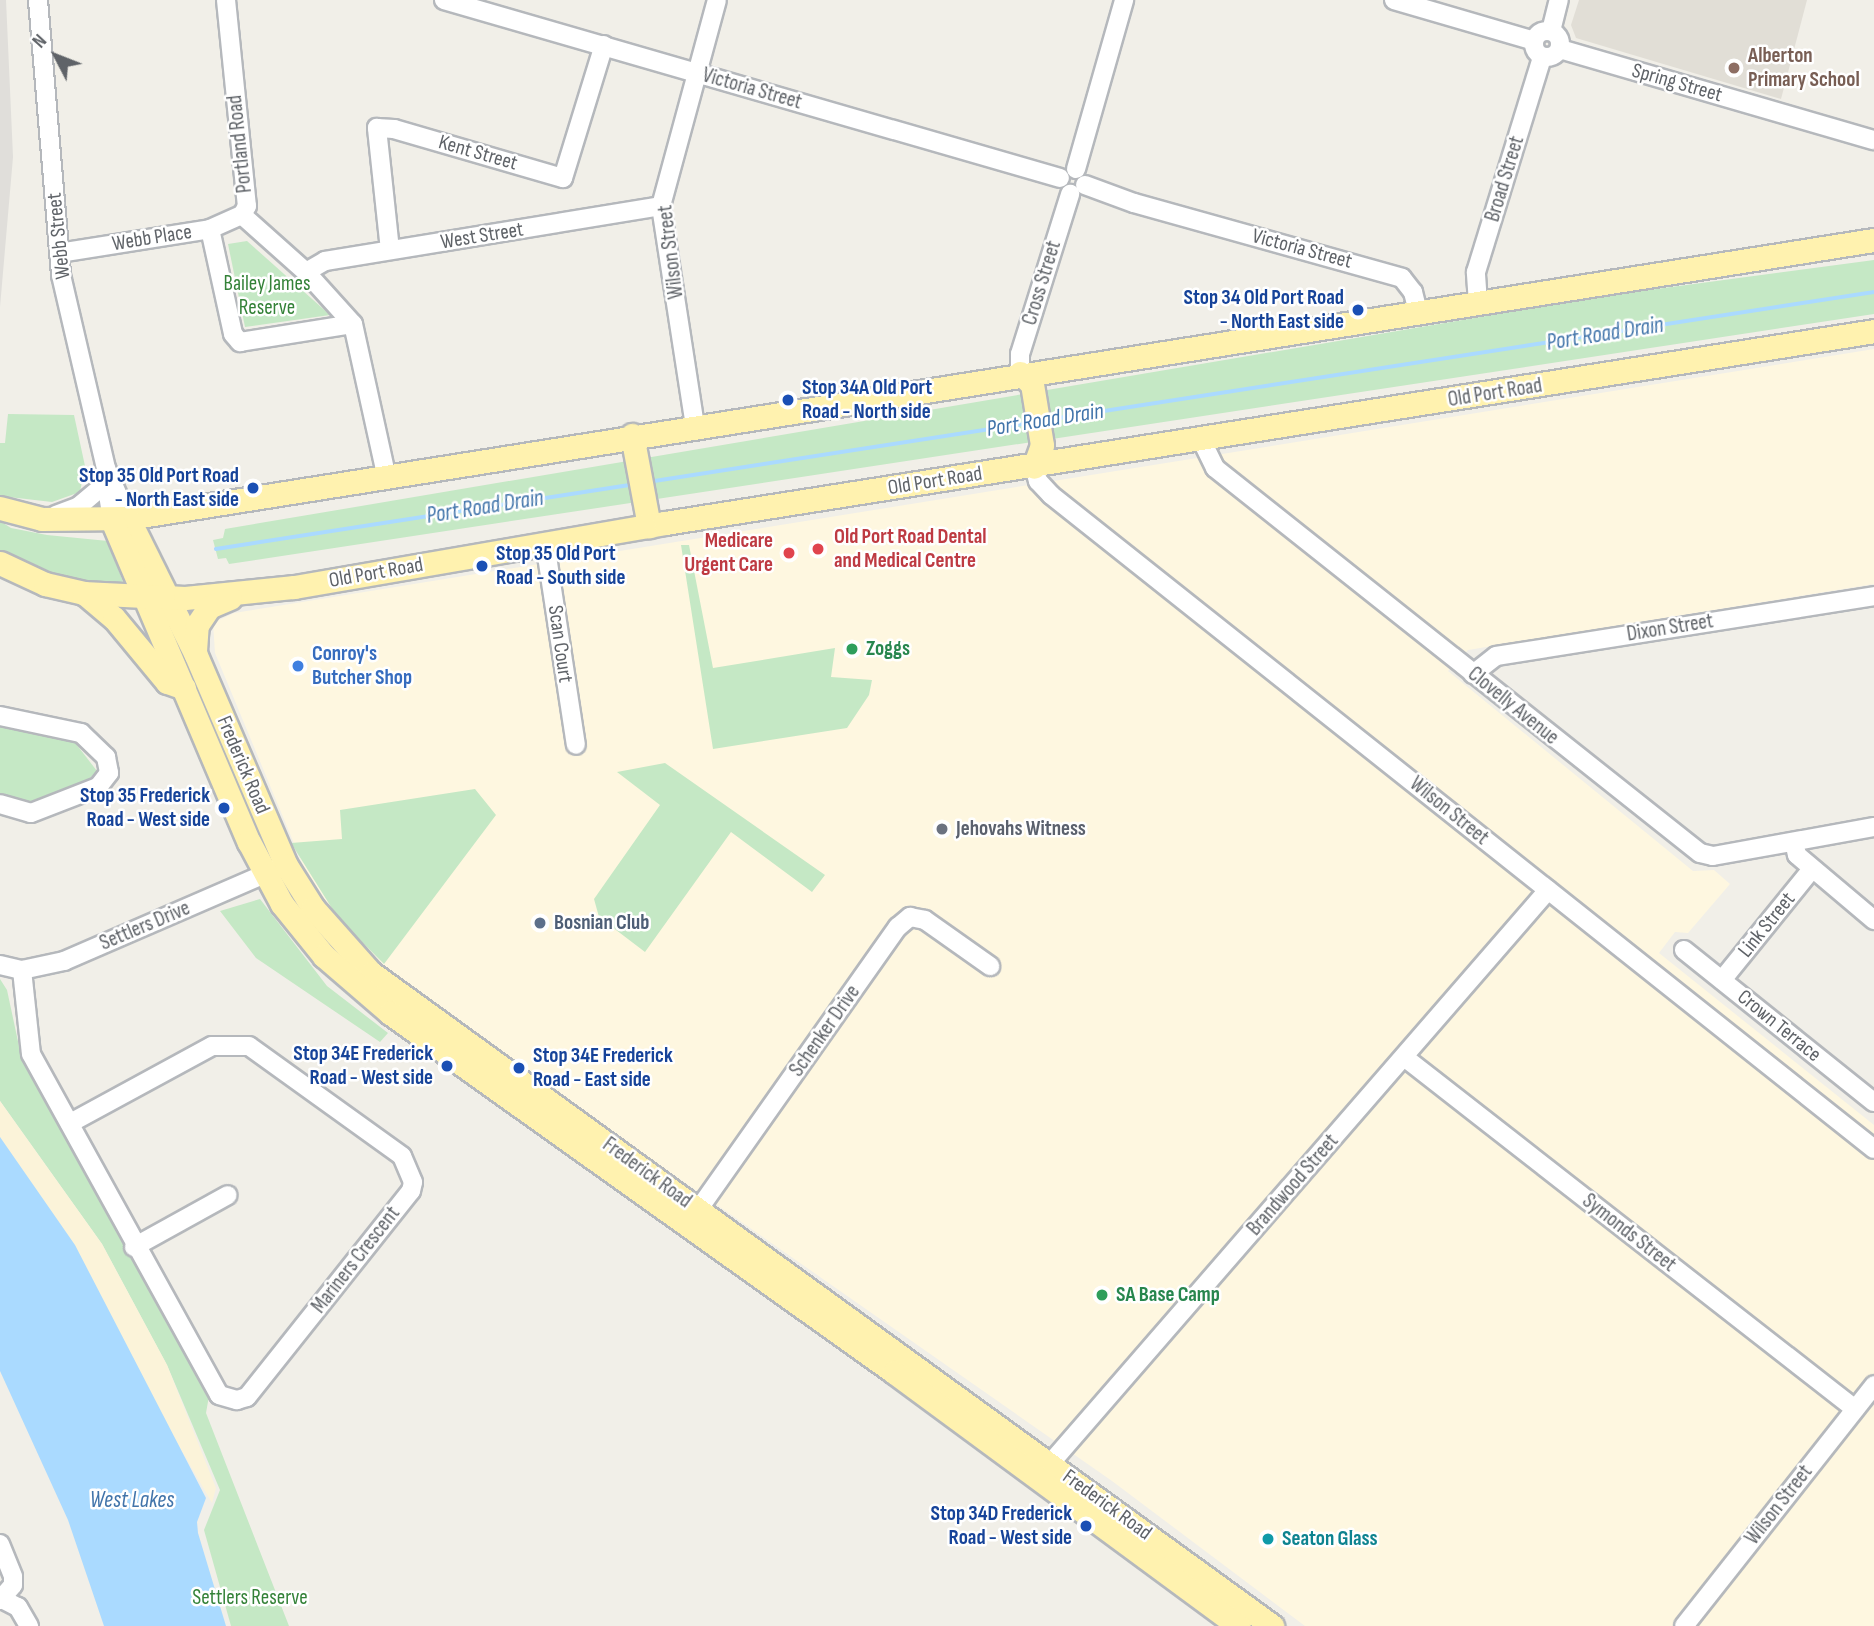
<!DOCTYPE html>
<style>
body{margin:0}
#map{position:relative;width:1874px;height:1626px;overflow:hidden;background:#f1efe8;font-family:"Sofia Sans Condensed",sans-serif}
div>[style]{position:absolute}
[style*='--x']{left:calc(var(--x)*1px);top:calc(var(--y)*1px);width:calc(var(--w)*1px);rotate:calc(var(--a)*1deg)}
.commercial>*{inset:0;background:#fef7e0}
.industrial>*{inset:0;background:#e0deda}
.education>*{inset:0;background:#e1ded6}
.green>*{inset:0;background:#c5e8c5}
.sand>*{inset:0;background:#fbf3d9}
.water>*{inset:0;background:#aadaff}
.stream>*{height:3.5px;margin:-1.75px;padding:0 1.75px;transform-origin:1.75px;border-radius:1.75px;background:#aadaff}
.roads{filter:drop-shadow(2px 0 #b5b8bc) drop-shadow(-2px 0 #b5b8bc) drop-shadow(0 2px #b5b8bc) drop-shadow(0 -2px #b5b8bc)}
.minor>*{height:18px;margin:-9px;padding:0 9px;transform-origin:9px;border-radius:9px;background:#fff}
.minor>.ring{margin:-9px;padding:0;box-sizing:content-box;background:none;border:18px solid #fff;border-radius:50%}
.major>*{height:23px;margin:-11.5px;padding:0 11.5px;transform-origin:11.5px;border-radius:11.5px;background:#fff2af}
.dots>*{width:19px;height:19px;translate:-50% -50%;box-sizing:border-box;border:4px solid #fff;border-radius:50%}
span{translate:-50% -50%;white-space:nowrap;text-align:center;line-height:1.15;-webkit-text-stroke:5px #fff;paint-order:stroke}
.education-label{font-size:21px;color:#785e54;font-weight:700}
.left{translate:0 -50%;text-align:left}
.street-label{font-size:21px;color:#5f6368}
.park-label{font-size:21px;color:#348238}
.transit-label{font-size:21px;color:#164399;font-weight:700}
.right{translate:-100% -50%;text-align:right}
.health-label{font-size:21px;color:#be3a42;font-weight:700}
.leisure-label{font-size:21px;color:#27864d;font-weight:700}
.shop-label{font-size:21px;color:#366cbe;font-weight:700}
.worship-label{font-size:21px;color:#5b616d;font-weight:700}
.service-label{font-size:21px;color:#4e5e75;font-weight:700}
.culture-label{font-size:21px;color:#0d838f;font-weight:700}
.water-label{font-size:23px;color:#4174aa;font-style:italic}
.north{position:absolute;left:21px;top:21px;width:70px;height:70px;-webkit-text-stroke:5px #fff;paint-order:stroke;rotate:312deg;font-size:19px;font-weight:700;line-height:28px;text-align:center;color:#5f6368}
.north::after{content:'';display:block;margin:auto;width:24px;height:32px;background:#5f6368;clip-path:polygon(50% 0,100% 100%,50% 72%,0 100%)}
</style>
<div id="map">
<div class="commercial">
<i style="clip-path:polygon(1874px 349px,1874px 584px,1468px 650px,1448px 671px,1693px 871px,1714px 870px,1730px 884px,1688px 933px,1675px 932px,1659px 953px,1874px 1125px,1874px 1626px,1305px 1626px,1112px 1481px,581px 1110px,384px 965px,338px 918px,305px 870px,215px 653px,213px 623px,234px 613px)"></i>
</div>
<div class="industrial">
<i style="clip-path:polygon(0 0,6px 0,13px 157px,0 307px)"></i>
</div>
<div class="education">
<i style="clip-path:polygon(1579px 0,1807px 0,1781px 99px,1576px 38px,1571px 25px)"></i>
</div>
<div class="green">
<i style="clip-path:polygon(247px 241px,330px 315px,245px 327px,228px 244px)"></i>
<i style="clip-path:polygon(1874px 260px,1874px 314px,229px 564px,226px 558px,218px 559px,213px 540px,223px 538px,225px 529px,1604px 296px)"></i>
<i style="clip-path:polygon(8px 414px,74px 415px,85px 466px,80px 492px,52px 502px,0 496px,0 443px,5px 443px)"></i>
<i style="clip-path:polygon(0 521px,11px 528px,47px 535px,108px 541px,126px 590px,94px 587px,42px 572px,0 552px)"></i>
<i style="clip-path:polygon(681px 545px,689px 545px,713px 668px,835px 648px,831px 677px,872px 680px,869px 695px,847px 728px,713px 749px)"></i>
<i style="clip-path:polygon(0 725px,73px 740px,97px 771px,88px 780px,32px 802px,0 794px)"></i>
<i style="clip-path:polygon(665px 763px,825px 875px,812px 892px,731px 832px,645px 952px,599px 917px,594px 899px,660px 805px,617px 772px)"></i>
<i style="clip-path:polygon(475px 789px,496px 815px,384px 964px,338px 918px,291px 843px,342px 839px,340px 810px)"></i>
<i style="clip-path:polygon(260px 899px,327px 986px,388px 1033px,380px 1042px,256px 958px,220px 911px)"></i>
<i style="clip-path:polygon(0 979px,7px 990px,19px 1046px,209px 1396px,206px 1413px,289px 1626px,231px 1626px,204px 1530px,220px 1490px,167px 1365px,102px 1244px,0 1101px)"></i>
</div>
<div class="sand">
<i style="clip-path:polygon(0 1101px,102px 1244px,167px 1365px,216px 1488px,212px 1503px,0 1137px)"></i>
</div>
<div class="water">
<i style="clip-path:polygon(0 1137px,75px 1245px,206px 1498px,197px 1522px,198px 1533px,226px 1626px,104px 1626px,68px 1520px,0 1371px)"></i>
</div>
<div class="stream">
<i style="--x:1046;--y:420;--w:838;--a:-8.79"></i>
<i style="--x:648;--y:482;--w:388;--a:-8.8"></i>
<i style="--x:216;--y:549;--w:423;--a:-8.8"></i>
</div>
<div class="roads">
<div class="minor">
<i style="--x:38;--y:0;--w:276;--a:85.2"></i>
<i style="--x:61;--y:275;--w:198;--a:76.9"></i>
<i style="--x:106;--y:468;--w:55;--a:66.3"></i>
<i style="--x:226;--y:0;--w:207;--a:84.2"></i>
<i style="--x:247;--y:206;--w:10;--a:119"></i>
<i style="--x:242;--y:215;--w:86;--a:41.7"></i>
<i style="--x:306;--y:272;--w:70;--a:47.9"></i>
<i style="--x:353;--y:324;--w:154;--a:77.6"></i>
<i style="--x:444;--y:0;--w:641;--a:16.12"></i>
<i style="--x:1394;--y:0;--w:146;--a:16.3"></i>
<i class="ring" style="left:1534px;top:31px;width:8px;height:8px"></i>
<i style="--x:1551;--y:31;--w:32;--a:-76"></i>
<i style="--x:1560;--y:49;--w:327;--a:16.2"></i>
<i style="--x:1076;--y:169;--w:176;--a:-74.1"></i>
<i style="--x:1085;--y:185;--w:52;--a:20.2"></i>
<i style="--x:1134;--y:203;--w:278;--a:15.6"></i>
<i style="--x:1402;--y:278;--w:18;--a:52"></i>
<i style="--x:1413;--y:292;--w:21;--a:76"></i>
<i style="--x:210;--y:229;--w:107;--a:77.6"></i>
<i style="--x:233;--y:334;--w:11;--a:49"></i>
<i style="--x:240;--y:342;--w:114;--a:-9.1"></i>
<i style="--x:390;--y:250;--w:123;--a:-96.1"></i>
<i style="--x:377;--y:128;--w:17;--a:3"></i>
<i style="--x:394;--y:129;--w:176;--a:16.2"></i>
<i style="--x:563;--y:178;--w:139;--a:-72.9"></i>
<i style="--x:59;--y:253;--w:153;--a:-9"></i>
<i style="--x:210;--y:229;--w:35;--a:-24"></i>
<i style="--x:306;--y:272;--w:22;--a:-30"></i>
<i style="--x:325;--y:261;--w:340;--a:-9.3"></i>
<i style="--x:1478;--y:303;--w:31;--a:-94"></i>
<i style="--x:1476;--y:272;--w:225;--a:-72.9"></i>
<i style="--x:1020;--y:373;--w:19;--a:-90"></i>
<i style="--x:1020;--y:354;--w:168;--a:-72.6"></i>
<i style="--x:695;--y:426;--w:223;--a:-98.8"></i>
<i style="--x:661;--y:206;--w:213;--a:-74.8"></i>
<i style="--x:1201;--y:439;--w:32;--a:64"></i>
<i style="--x:1215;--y:468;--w:619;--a:38.44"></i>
<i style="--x:1700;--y:853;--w:13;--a:13"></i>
<i style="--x:1713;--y:856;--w:164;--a:-10.2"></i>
<i style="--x:1034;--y:467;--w:15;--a:74"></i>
<i style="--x:1038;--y:481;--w:19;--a:47"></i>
<i style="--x:1051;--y:495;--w:1051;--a:38.47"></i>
<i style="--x:105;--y:475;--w:46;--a:81.2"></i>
<i style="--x:56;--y:515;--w:25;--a:-21"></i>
<i style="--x:79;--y:506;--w:34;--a:-40"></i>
<i style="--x:545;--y:543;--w:204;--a:81.3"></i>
<i style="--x:1473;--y:674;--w:29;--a:-38"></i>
<i style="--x:1496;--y:656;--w:383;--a:-9"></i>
<i style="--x:0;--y:716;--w:83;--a:11.9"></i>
<i style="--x:81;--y:733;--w:35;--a:44"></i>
<i style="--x:106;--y:757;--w:16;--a:79"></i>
<i style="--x:109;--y:773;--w:18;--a:128"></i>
<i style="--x:98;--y:787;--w:72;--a:158.8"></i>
<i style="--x:31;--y:813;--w:32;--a:-164"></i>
<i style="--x:1794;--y:842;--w:13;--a:77"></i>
<i style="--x:1797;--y:855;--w:101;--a:40.2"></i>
<i style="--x:1684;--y:950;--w:243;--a:38.7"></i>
<i style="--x:0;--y:965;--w:23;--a:13"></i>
<i style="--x:22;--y:970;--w:43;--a:-12.1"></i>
<i style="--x:64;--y:961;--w:232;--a:-23.4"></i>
<i style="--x:22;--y:970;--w:84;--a:83.9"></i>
<i style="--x:31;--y:1054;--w:389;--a:61.1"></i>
<i style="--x:219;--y:1395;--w:19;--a:16"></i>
<i style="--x:237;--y:1400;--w:10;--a:-17"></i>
<i style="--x:247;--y:1397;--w:263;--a:-51.5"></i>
<i style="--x:411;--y:1191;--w:9;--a:-77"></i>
<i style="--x:413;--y:1182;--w:28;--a:-113"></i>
<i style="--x:402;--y:1156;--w:188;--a:-144.3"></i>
<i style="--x:249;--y:1046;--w:37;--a:180"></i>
<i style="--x:212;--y:1046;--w:162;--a:151.5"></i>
<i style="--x:1722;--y:980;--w:143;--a:-51"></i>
<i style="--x:1404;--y:1057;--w:572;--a:37.97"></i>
<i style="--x:691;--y:1220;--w:359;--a:-54.8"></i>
<i style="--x:898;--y:927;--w:16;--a:-40"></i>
<i style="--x:910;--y:917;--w:15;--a:11"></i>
<i style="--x:925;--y:920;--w:80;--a:35.3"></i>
<i style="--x:134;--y:1247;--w:107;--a:-29"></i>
<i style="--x:1042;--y:1473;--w:772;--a:-49.04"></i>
<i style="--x:0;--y:1544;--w:35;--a:68"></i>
<i style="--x:13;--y:1577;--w:8;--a:90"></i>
<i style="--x:13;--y:1585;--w:20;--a:131"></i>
<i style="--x:2;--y:1599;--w:18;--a:27"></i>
<i style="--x:18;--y:1607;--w:22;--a:60"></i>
<i style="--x:1684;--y:1626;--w:307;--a:-51.7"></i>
</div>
<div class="major">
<i style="--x:1020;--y:373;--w:16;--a:43"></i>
<i style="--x:1032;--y:384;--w:62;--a:80.7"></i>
<i style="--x:1042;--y:445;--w:23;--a:110"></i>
<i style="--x:632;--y:435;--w:93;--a:79.4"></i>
<i style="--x:0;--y:508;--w:43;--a:14.7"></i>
<i style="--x:42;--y:519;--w:86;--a:-0.7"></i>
<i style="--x:128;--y:518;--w:1768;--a:-9.05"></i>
<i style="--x:128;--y:518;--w:151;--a:63.6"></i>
<i style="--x:195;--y:653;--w:231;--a:66.8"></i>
<i style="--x:286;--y:865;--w:51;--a:57.9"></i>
<i style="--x:313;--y:908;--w:87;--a:48.3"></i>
<i style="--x:371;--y:973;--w:1113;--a:35.93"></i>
<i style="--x:112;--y:520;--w:350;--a:67"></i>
<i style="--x:249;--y:842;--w:70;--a:62"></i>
<i style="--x:282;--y:904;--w:67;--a:51.1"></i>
<i style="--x:324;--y:956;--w:87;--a:40.8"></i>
<i style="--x:390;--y:1013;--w:619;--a:35.46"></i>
<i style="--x:894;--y:1372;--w:428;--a:36.4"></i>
<i style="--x:0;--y:563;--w:50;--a:25"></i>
<i style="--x:45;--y:584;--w:39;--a:13"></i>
<i style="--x:83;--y:593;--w:102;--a:2.8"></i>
<i style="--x:185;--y:598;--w:110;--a:-5.8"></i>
<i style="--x:294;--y:587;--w:376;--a:-9.8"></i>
<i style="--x:665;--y:523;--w:1224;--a:-9.02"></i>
<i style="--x:84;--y:593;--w:39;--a:40"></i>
<i style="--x:114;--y:618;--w:83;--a:50.4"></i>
<i style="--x:167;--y:682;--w:18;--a:19"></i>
<i style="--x:195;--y:651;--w:26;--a:-86"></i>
<i style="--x:197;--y:625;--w:22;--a:-56"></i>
<i style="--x:209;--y:607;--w:23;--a:-23"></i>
</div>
</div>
<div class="dots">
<i style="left:1734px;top:68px;background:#8d6e63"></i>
<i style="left:1358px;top:310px;background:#1a4fb4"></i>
<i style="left:788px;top:400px;background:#1a4fb4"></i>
<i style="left:253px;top:488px;background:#1a4fb4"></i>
<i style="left:818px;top:549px;background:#e0444e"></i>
<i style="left:789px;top:553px;background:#e0444e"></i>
<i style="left:482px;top:566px;background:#1a4fb4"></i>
<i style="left:852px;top:649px;background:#2e9e5b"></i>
<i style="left:298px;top:666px;background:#3f7fe0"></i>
<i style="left:224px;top:808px;background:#1a4fb4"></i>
<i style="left:942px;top:829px;background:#6b7280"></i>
<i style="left:540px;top:923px;background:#5c6f8a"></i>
<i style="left:447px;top:1066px;background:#1a4fb4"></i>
<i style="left:519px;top:1068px;background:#1a4fb4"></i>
<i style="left:1102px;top:1295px;background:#2e9e5b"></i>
<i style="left:1086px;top:1526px;background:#1a4fb4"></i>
<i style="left:1268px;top:1539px;background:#0f9aa8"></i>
</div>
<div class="education-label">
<span class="left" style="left:1748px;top:68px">Alberton<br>Primary School</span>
</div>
<div class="street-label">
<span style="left:1677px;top:83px;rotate:16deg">Spring Street</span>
<span style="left:752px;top:89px;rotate:16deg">Victoria Street</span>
<span style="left:240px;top:144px;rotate:-96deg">Portland Road</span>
<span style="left:478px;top:153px;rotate:16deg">Kent Street</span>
<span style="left:1505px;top:179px;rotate:-73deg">Broad Street</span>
<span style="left:59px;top:236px;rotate:-96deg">Webb Street</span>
<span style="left:482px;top:236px;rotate:-9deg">West Street</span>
<span style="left:152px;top:238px;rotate:-9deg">Webb Place</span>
<span style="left:1302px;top:249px;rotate:15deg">Victoria Street</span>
<span style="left:671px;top:252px;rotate:-97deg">Wilson Street</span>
<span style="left:1042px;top:283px;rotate:-73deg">Cross Street</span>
<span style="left:1495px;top:393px;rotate:-9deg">Old Port Road</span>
<span style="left:935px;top:481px;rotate:-9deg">Old Port Road</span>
<span style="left:376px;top:573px;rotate:-10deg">Old Port Road</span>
<span style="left:1670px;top:628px;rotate:-9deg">Dixon Street</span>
<span style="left:560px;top:644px;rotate:82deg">Scan Court</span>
<span style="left:1513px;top:706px;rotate:39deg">Clovelly Avenue</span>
<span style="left:243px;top:765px;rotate:67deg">Frederick Road</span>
<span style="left:1449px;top:811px;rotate:39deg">Wilson Street</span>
<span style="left:1767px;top:925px;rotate:-51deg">Link Street</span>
<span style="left:145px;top:926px;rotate:-23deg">Settlers Drive</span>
<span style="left:1779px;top:1026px;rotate:39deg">Crown Terrace</span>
<span style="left:825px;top:1031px;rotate:-55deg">Schenker Drive</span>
<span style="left:647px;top:1173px;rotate:36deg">Frederick Road</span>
<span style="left:1293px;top:1185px;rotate:-49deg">Brandwood Street</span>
<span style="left:1629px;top:1233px;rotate:38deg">Symonds Street</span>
<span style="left:356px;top:1260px;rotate:-52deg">Mariners Crescent</span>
<span style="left:1107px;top:1505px;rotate:36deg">Frederick Road</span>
<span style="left:1779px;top:1505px;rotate:-52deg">Wilson Street</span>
</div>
<div class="park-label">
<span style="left:267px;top:296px">Bailey James<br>Reserve</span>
<span style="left:250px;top:1598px">Settlers Reserve</span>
</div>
<div class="transit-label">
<span class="right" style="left:1344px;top:310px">Stop 34 Old Port Road<br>- North East side</span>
<span class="left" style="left:802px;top:400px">Stop 34A Old Port<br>Road - North side</span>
<span class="right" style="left:239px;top:488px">Stop 35 Old Port Road<br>- North East side</span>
<span class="left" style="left:496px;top:566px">Stop 35 Old Port<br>Road - South side</span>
<span class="right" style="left:210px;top:808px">Stop 35 Frederick<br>Road - West side</span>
<span class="right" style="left:433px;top:1066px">Stop 34E Frederick<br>Road - West side</span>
<span class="left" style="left:533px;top:1068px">Stop 34E Frederick<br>Road - East side</span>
<span class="right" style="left:1072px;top:1526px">Stop 34D Frederick<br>Road - West side</span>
</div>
<div class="health-label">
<span class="left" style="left:834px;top:549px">Old Port Road Dental<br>and Medical Centre</span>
<span class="right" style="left:773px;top:553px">Medicare<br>Urgent Care</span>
</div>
<div class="leisure-label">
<span class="left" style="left:866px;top:649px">Zoggs</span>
<span class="left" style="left:1116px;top:1295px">SA Base Camp</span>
</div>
<div class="shop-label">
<span class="left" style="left:312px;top:666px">Conroy's<br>Butcher Shop</span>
</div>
<div class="worship-label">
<span class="left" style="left:956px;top:829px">Jehovahs Witness</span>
</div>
<div class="service-label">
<span class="left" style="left:554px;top:923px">Bosnian Club</span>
</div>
<div class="culture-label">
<span class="left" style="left:1282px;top:1539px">Seaton Glass</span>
</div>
<div class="water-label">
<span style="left:1605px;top:334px;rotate:-9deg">Port Road Drain</span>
<span style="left:1045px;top:420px;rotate:-9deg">Port Road Drain</span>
<span style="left:485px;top:507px;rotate:-9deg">Port Road Drain</span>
<span style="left:132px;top:1500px">West Lakes</span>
</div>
<div class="north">N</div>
</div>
